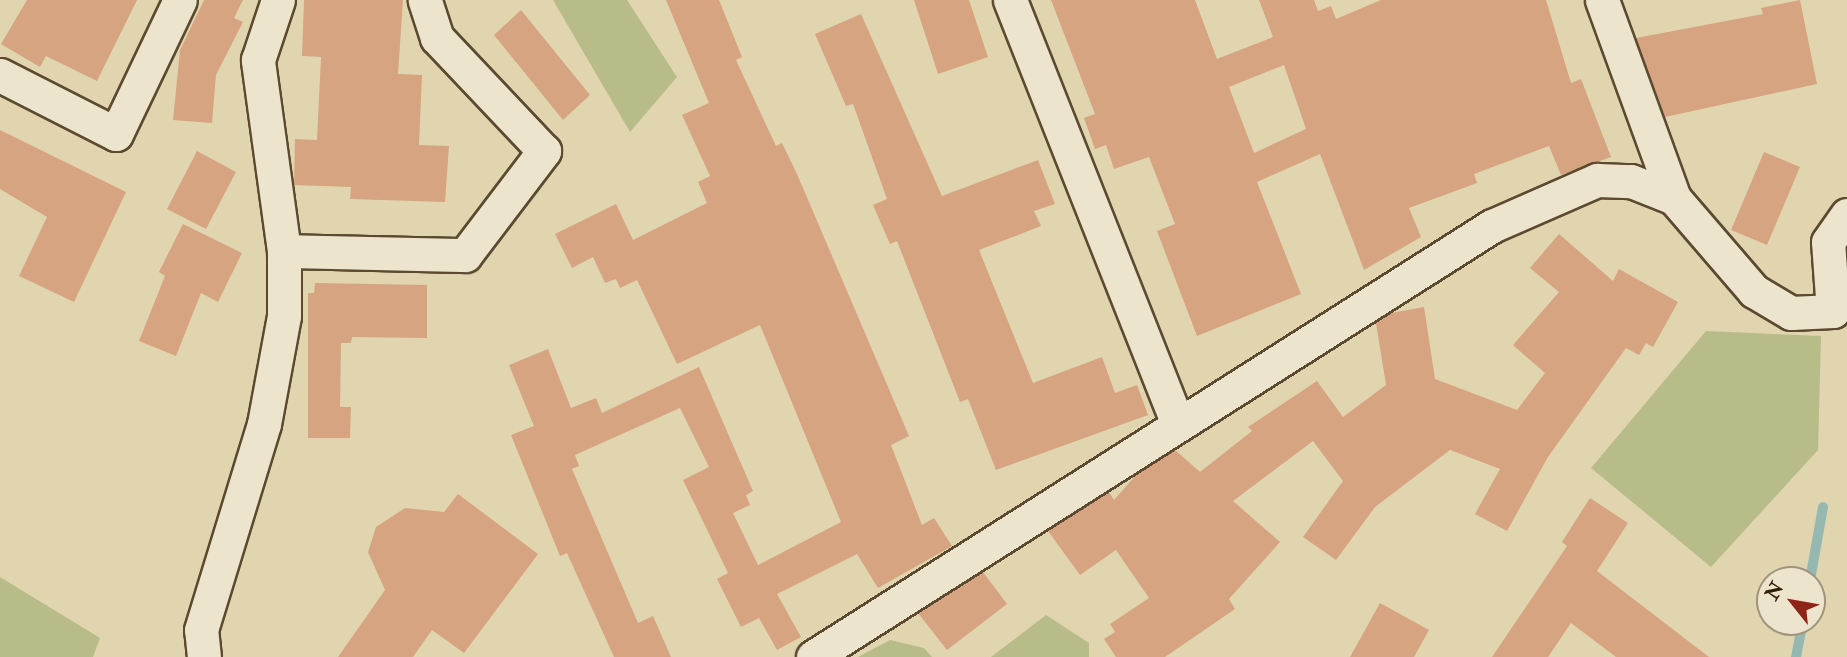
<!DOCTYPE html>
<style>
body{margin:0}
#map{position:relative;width:1847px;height:657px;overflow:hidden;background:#e1d5b0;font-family:"IM FELL Double Pica",serif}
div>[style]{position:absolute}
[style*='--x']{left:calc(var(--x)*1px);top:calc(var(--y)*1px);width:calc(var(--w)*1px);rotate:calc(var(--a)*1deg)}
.green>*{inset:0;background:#b7bc88}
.stream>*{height:10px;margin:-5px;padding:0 5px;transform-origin:5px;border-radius:5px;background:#95b8b1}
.building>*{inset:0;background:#d6a481}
.roads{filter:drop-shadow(2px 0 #5b4a2f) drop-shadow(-2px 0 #5b4a2f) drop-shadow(0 2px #5b4a2f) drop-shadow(0 -2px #5b4a2f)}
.minor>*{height:33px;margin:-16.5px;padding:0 16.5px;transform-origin:16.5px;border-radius:16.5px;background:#ece4cc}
span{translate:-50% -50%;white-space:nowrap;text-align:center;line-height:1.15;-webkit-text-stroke:5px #ece4cc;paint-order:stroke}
.north{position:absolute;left:1756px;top:566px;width:70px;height:70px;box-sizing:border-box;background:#ece4cc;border:2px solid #a0947c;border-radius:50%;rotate:301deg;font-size:19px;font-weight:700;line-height:28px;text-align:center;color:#2e1c04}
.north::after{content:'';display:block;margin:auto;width:24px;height:32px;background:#8f2418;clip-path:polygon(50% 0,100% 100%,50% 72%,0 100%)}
</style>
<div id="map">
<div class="green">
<i style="clip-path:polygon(553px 0,627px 0,677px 77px,630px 132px)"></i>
<i style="clip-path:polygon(1706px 331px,1821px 336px,1818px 450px,1711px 567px,1591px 468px)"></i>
<i style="clip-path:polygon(0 577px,100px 638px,93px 657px,0 657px)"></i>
<i style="clip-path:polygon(1046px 615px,1089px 643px,1089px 657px,991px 657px)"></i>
<i style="clip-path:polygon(890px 640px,924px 648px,932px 657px,858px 657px)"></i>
</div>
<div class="stream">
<i style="--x:1810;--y:580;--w:74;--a:-79.9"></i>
<i style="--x:1796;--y:657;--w:36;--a:-79"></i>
</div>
<div class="building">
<i style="clip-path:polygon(27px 0,137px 0,97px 81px,46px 56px,40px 67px,1px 44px)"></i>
<i style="clip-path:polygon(204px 0,243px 0,234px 18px,243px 22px,216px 75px,212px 123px,173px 120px,180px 50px)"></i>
<i style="clip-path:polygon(304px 0,403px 0,398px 74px,422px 75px,419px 145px,449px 146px,445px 202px,350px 199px,351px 187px,294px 185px,295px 139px,317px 140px,321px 57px,302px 56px)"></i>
<i style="clip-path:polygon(666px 0,719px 0,742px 57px,736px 60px,776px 146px,782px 143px,797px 174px,909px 436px,891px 445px,922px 525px,934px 518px,952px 546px,878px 588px,857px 554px,777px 594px,801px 637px,777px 650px,759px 618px,741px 627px,717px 579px,728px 573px,683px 480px,709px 467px,680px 408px,575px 455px,579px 466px,572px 469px,638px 623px,653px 616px,671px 657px,614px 657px,567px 553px,560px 556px,511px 435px,534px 426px,509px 365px,548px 349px,571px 408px,596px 398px,602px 413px,699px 367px,753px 491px,746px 495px,750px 505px,733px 513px,758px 565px,841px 522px,760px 325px,677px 364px,637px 280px,620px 288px,616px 279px,605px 283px,593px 257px,572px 268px,555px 234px,616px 204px,633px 240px,707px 203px,698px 182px,710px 176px,682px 115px,709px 103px)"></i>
<i style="clip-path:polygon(914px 0,969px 0,988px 57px,938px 74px)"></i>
<i style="clip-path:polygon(evenodd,1051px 0,1195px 0,1217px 59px,1273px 37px,1259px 0,1314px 0,1318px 11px,1331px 6px,1336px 19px,1381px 0,1546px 0,1571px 83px,1581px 79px,1611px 157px,1561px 175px,1549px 146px,1474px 174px,1477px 183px,1409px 208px,1421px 237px,1364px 270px,1320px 154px,1257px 182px,1301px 294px,1197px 336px,1157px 231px,1175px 224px,1149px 157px,1114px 169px,1106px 145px,1095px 149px,1084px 118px,1095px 114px,1051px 0,1284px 65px,1306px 129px,1254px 153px,1229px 87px,1284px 65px)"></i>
<i style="clip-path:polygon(1800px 0,1817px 84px,1665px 117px,1636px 38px,1763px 14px,1761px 8px)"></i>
<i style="clip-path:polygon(521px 10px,590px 95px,563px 120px,494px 35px)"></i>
<i style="clip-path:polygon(861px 14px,942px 196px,1038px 160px,1055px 204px,1034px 211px,1041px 226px,979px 250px,1033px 383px,1102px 357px,1115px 393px,1137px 385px,1148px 415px,996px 470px,968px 399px,960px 402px,897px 241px,890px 244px,873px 205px,887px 199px,853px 104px,846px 106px,815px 34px)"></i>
<i style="clip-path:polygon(0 130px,126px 192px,74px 302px,19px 276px,47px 217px,0 189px)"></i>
<i style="clip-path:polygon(197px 151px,236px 172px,206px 229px,167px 209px)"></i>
<i style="clip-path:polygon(1764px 152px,1800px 167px,1767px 245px,1731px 230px)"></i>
<i style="clip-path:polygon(183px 224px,242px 253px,218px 302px,201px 293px,176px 356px,139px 341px,165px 276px,159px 272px)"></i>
<i style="clip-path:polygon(1559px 234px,1613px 281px,1619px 269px,1678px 302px,1653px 347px,1646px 343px,1639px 355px,1626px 348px,1548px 457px,1507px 531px,1475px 514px,1500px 469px,1450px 450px,1375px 507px,1336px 560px,1303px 537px,1343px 481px,1313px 441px,1233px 501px,1280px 542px,1229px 599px,1235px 609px,1165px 657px,1116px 657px,1104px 639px,1115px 632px,1110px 624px,1149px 598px,1116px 550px,1080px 575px,1048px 531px,1109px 492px,1114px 500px,1137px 474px,1175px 450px,1200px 472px,1252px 431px,1248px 427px,1317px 381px,1343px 417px,1386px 385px,1376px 323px,1391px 313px,1424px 307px,1435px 379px,1517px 410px,1545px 373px,1513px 345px,1559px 292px,1530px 268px)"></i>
<i style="clip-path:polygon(315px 283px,427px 285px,427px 338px,352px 337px,351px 343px,341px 343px,340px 407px,351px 407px,350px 438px,308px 438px,308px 293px,314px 293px)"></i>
<i style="clip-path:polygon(458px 494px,538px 554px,464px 653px,432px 630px,413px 657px,338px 657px,385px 590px,368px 552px,376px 527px,405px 508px,444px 512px)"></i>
<i style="clip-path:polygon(1590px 498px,1628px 523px,1597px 571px,1709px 657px,1616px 657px,1571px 623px,1548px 657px,1492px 657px,1567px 546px,1562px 542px)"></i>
<i style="clip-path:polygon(983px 572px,1007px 604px,947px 650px,918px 613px)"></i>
<i style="clip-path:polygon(1380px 603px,1429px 630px,1414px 657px,1350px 657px)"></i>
</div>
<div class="roads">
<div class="minor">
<i style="--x:1010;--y:0;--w:457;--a:68.4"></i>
<i style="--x:1602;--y:0;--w:211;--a:70"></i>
<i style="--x:0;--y:75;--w:130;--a:27"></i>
<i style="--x:116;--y:134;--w:148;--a:-64.5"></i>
<i style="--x:284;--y:251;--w:181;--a:1.3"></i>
<i style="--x:465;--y:255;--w:131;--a:-52.8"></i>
<i style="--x:544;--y:151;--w:156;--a:-133.4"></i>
<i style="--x:437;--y:38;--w:40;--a:-108"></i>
<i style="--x:204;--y:657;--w:27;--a:-96"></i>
<i style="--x:201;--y:630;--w:215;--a:-73"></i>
<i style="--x:264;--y:424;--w:110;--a:-79.5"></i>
<i style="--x:284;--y:316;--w:65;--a:-90"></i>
<i style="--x:284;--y:251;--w:193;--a:-97.8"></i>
<i style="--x:258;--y:60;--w:63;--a:-71.6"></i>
<i style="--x:813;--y:657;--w:804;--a:-32.41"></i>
<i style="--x:1492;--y:226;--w:115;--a:-23.7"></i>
<i style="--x:1597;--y:180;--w:34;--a:2"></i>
<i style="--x:1631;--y:181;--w:46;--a:21.6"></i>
<i style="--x:1674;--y:198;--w:123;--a:49.3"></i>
<i style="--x:1754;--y:291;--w:43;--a:30.7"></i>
<i style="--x:1791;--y:313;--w:42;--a:-2.7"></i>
<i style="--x:1833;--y:311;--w:69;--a:-94.1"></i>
<i style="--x:1828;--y:242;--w:33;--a:-55"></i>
</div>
</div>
<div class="north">N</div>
</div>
